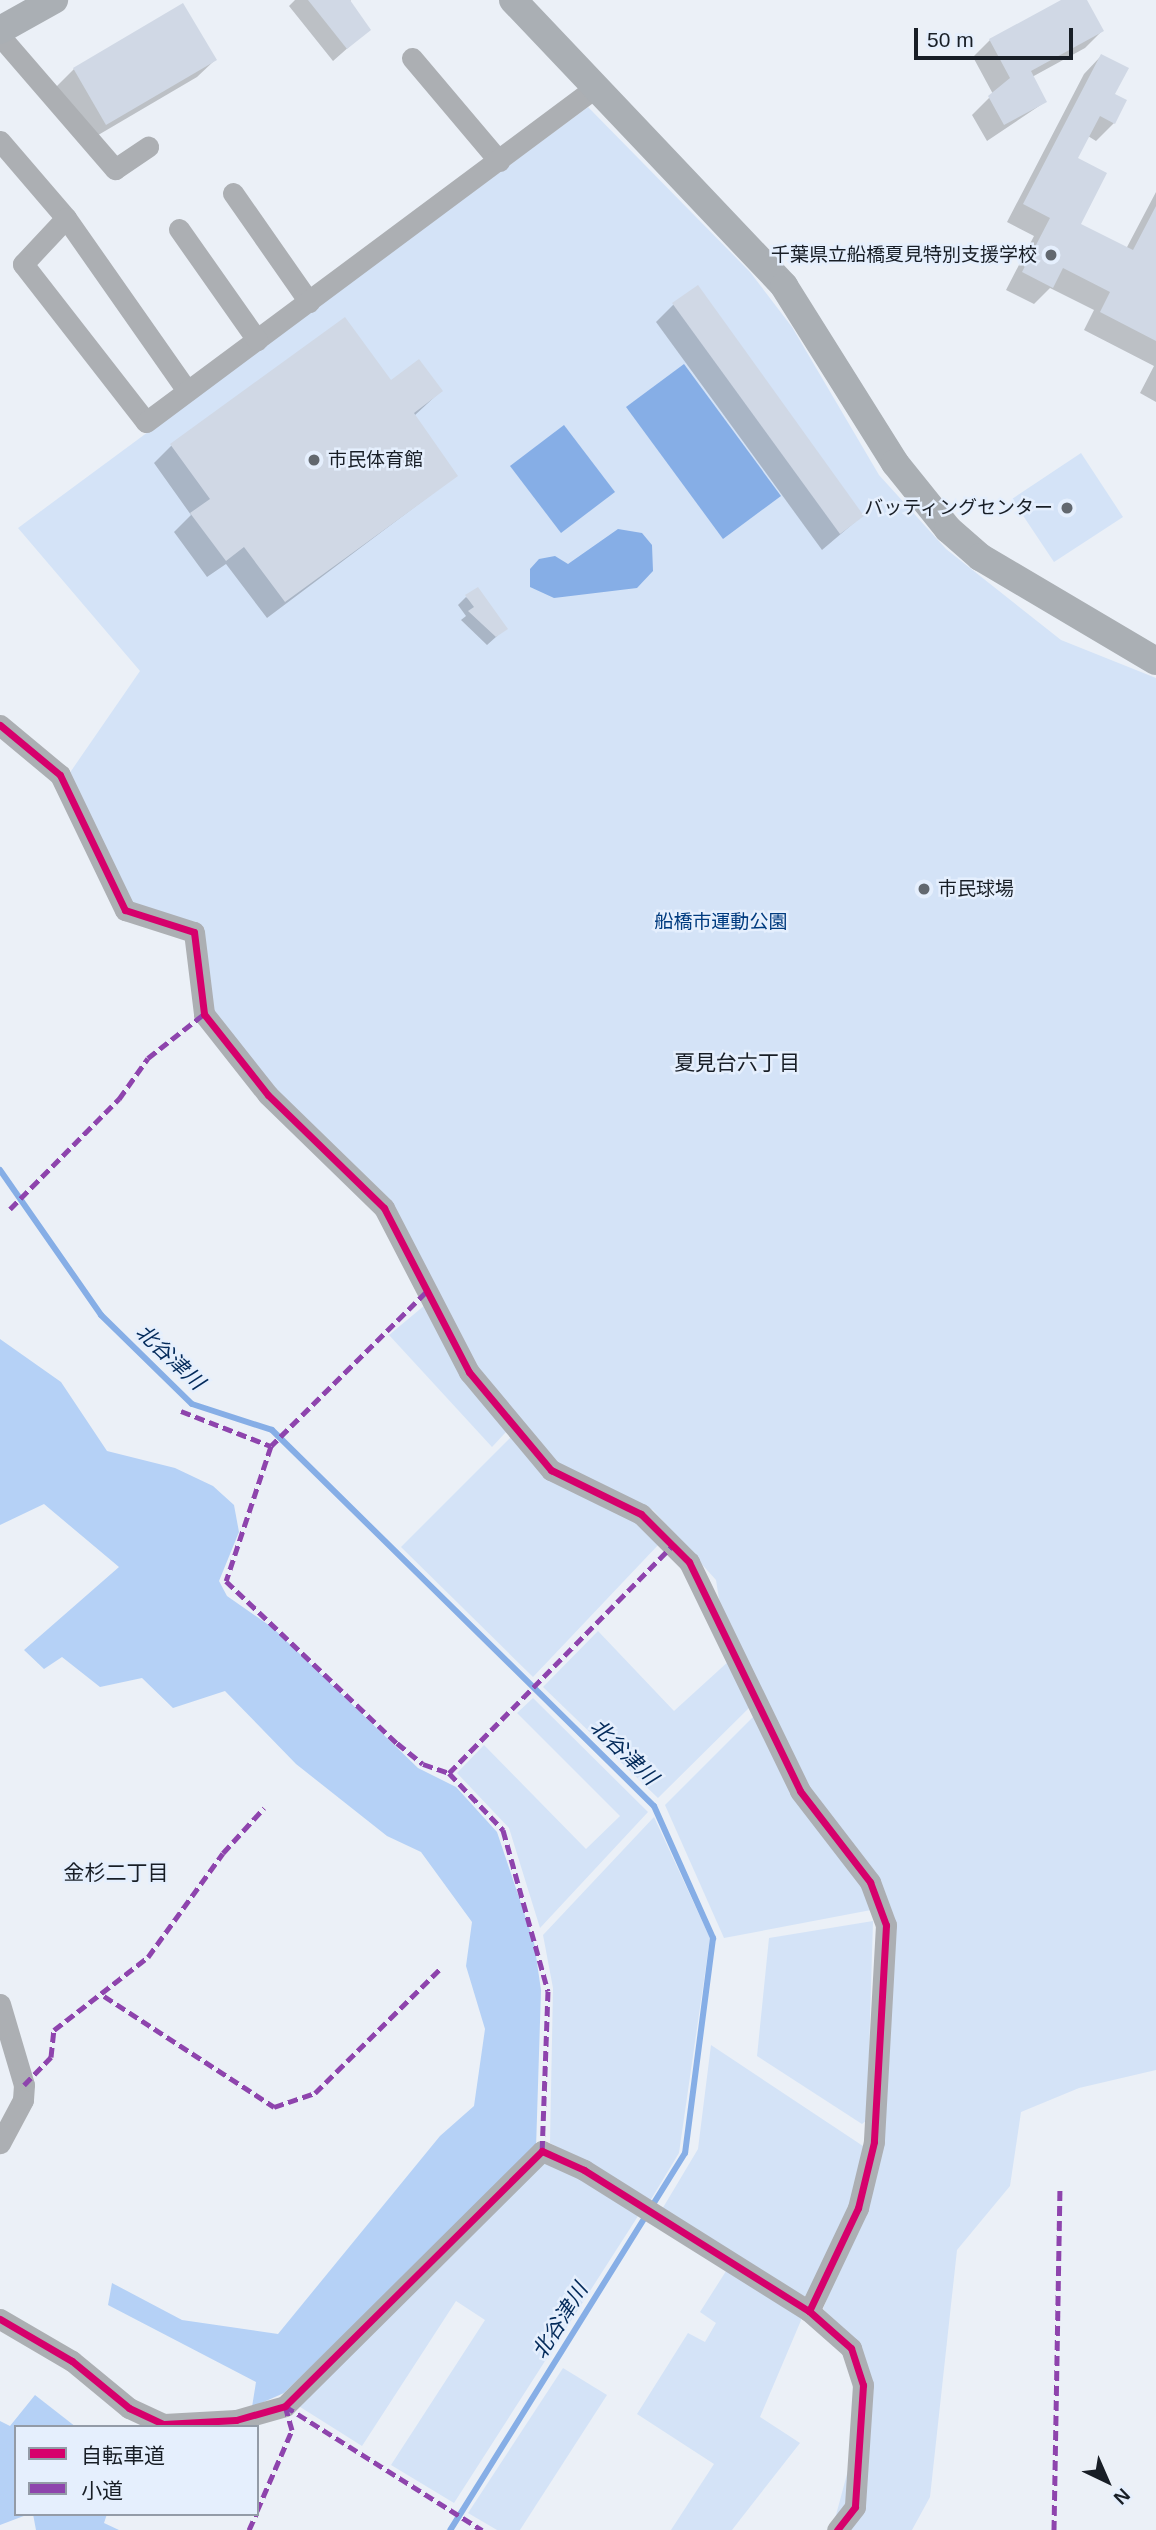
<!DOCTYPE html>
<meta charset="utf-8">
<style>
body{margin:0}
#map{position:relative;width:1156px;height:2530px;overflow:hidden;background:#ebf0f7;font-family:Arial,"Noto Sans JP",sans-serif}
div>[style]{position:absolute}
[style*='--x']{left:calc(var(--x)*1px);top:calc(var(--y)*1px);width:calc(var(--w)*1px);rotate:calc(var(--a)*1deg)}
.green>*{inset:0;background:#d4e3f7}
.forest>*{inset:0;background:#b5d1f6}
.water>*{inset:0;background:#86aee6}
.shadow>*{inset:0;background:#0003}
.stream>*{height:6px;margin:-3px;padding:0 3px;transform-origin:3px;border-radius:3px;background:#86aee6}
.building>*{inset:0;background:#d0d8e5}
.street>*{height:21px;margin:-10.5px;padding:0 10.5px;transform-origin:10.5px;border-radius:10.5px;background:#acafb3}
.secondary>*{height:28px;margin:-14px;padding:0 14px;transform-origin:14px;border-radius:14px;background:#aaafb4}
.quiet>*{height:5px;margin-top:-2.5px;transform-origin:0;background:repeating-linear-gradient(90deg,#8e44ad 0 10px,transparent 0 15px)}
.cycleway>*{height:7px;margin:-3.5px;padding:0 3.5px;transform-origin:3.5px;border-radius:3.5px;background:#d6006c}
.dots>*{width:19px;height:19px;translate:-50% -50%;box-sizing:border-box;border:4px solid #e5effd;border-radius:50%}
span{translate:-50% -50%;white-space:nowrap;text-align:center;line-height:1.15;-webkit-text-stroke:5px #e5effd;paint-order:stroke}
.poi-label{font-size:19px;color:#181e26}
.right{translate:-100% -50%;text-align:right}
.left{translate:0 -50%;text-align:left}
.park-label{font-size:19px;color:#003b7f}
.neighbourhood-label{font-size:21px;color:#181e26}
.water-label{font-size:21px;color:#032a5a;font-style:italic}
.legend{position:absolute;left:14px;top:2425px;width:245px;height:91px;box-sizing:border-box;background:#e5effd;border:2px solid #939ba7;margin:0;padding:9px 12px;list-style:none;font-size:21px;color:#181e26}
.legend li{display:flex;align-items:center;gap:14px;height:35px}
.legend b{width:35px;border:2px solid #939ba7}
.north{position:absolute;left:1072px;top:2446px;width:70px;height:70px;-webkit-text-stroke:5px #e5effd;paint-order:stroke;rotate:136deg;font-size:19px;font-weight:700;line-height:28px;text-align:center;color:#181e26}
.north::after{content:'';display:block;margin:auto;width:24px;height:32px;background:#181e26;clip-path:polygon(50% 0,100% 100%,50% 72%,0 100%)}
.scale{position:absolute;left:914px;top:28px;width:159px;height:32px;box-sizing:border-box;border:4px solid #181e26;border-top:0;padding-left:9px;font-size:21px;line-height:24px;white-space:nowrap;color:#181e26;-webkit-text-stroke:5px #e5effd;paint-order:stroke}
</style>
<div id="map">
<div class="green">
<i style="clip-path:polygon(588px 107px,750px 272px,792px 327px,879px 475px,946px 549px,1061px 640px,1156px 678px,1156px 2070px,1079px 2088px,1021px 2112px,1010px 2186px,957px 2250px,930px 2497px,912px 2530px,832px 2530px,855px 2444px,852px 2336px,823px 2309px,868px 2195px,894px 1916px,806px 1787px,720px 1605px,716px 1580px,653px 1510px,562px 1471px,472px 1360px,404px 1231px,255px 1070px,214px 1011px,204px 938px,127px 905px,69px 774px,140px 671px,18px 528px)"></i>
<i style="clip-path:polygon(1081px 453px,1123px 517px,1054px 562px,1012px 499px)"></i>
<i style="clip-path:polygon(425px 1305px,506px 1432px,492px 1447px,389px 1335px)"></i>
<i style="clip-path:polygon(512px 1436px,640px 1521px,660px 1543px,533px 1677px,401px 1547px)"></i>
<i style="clip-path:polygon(598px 1631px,674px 1711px,730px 1660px,752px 1705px,658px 1798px,543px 1687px)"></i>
<i style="clip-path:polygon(533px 1698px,648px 1812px,540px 1928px,509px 1828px,457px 1773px,484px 1745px,586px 1849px,620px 1816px,517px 1713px)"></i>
<i style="clip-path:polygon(757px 1713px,871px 1898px,871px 1910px,724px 1938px,665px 1805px)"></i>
<i style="clip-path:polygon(654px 1817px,710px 1938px,679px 2153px,650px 2201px,550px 2143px,553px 1988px,543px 1935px)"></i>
<i style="clip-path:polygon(873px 1921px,867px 2120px,862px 2124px,757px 2056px,769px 1938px)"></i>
<i style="clip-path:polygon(711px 2045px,866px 2148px,854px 2203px,810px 2298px,801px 2300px,661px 2211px,698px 2149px)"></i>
<i style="clip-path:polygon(548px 2159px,640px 2213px,454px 2503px,391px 2465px,485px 2320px,456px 2301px,362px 2446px,297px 2405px)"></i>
<i style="clip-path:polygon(728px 2268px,802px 2318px,760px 2417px,800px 2443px,732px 2530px,671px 2530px,714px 2464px,637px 2414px,688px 2333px,705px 2342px,716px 2323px,700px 2312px)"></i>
<i style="clip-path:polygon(563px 2368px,607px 2395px,520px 2530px,497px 2530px,468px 2513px)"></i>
</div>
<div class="forest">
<i style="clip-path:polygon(0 1339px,61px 1382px,107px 1451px,175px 1468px,213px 1486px,234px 1505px,239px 1532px,219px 1581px,227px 1596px,273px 1628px,418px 1768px,456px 1787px,497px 1832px,534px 1942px,541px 1990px,536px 2149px,284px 2393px,252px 2407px,256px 2382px,108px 2305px,112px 2283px,182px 2320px,278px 2334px,440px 2136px,474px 2106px,485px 2029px,466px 1966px,472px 1922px,421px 1852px,387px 1836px,296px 1764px,225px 1691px,173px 1708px,142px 1678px,100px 1687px,62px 1657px,44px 1669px,24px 1650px,119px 1567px,44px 1504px,0 1525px)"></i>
<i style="clip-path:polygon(35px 2395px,76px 2427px,16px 2427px,16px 2514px,29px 2514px,0 2525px,0 2421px,10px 2426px)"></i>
<i style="clip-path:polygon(33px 2514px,107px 2514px,104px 2523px,119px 2530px,36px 2530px)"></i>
</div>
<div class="water">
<i style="clip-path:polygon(684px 364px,781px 496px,723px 539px,626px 407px)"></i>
<i style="clip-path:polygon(564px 425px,615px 492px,561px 533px,510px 466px)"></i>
<i style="clip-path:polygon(618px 529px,642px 533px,652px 545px,653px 571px,637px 588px,554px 598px,530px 587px,530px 569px,539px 559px,555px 556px,568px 564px)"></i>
</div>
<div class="shadow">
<i style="clip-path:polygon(295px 0,351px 0,347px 4px,368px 30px,333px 61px,289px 6px)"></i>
<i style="clip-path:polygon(1065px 0,1085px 0,1102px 31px,1085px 48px,1032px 77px,1045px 102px,987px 141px,972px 115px,993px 94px,973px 57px,990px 40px)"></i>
<i style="clip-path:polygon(183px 5px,215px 60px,197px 77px,88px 141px,56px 87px,74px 69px)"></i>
<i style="clip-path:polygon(1101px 56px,1114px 123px,1096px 141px,1088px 136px,1076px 159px,1079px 225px,1126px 249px,1156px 192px,1156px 402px,1140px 393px,1154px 366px,1084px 330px,1094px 310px,1050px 288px,1034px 304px,1006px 290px,1034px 236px,1007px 222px,1084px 74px)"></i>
<i style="clip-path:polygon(674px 304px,862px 516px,822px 550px,656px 322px)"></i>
<i style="clip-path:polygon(390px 382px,441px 391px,414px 416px,456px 476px,267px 618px,226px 564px,207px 577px,174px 532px,191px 515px,154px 463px,172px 445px)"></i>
<i style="clip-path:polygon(466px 597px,506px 628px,487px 645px,461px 620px,466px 616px,458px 605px)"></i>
</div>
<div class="stream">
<i style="--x:0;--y:1170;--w:177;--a:55.1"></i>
<i style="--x:101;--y:1315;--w:127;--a:44.4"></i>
<i style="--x:192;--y:1404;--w:84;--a:18"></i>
<i style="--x:272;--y:1430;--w:536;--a:44.55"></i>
<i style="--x:654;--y:1806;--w:145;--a:65.9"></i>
<i style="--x:713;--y:1938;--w:217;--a:97.4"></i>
<i style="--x:685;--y:2153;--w:444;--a:121.9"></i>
</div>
<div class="building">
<i style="clip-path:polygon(308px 0,350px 0,371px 30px,347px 49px)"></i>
<i style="clip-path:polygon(1061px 0,1087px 0,1104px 31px,1031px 71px,1047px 102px,1004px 125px,988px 96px,1010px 78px,989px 39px)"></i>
<i style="clip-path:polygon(183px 3px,217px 60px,106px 125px,73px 68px)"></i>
<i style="clip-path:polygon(1101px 54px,1129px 68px,1115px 94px,1127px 100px,1115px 124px,1100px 116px,1078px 158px,1107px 173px,1081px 224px,1133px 250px,1156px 206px,1156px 341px,1100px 312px,1110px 292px,1063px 268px,1053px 288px,1022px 272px,1050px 218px,1023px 204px)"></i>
<i style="clip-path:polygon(698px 285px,864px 516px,840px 534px,672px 303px)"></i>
<i style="clip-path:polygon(345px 317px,391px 380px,419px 359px,443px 391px,414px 413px,458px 476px,285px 602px,244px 547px,226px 561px,190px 513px,210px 499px,170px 444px)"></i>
<i style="clip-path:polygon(478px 587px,508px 629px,496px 637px,468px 611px,474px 607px,465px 595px)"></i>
</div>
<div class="street">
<i style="--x:0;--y:36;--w:176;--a:49.2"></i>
<i style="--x:115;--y:169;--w:40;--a:-34"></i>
<i style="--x:412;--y:58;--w:135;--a:49.8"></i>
<i style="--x:0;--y:141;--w:101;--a:49.4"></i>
<i style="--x:66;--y:218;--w:211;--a:55"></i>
<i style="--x:233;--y:193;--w:133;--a:55.1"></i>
<i style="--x:66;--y:218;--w:63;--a:133.1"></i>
<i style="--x:23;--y:264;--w:200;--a:52.1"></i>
<i style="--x:146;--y:422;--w:561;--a:-36.67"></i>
<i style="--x:179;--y:229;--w:136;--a:54.9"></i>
<i style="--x:0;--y:725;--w:78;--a:39.8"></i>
<i style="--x:60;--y:775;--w:150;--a:64.3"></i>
<i style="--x:125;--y:910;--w:72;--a:17.7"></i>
<i style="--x:194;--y:932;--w:83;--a:83"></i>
<i style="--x:204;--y:1014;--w:103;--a:51.7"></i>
<i style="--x:268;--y:1095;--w:162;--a:44.2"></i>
<i style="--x:384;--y:1208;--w:185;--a:62.6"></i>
<i style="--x:469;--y:1372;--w:128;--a:50.1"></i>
<i style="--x:551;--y:1470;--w:100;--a:26.1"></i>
<i style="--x:641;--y:1514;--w:68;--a:45"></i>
<i style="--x:689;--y:1562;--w:254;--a:64.1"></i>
<i style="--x:800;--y:1791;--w:115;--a:52.4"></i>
<i style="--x:870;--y:1882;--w:46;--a:69.6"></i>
<i style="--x:886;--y:1925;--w:217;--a:93.2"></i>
<i style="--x:874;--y:2142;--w:68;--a:103.6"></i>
<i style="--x:858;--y:2208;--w:114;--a:115.4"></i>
<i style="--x:809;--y:2311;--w:56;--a:41.4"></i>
<i style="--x:851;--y:2348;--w:39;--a:72"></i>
<i style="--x:863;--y:2385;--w:122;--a:93.8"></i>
<i style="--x:855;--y:2507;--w:29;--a:128"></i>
<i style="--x:0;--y:2004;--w:84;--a:73.5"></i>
<i style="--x:24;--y:2085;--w:15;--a:94"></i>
<i style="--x:23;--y:2100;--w:49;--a:118.1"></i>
<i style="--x:0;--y:2319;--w:83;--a:30.3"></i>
<i style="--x:72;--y:2361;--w:74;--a:39.5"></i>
<i style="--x:129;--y:2408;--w:38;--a:25"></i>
<i style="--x:164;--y:2424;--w:72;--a:-3.2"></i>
<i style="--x:236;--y:2420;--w:51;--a:-15.9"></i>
<i style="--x:285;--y:2406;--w:362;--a:-44.8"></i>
<i style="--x:542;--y:2151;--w:46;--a:24.3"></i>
<i style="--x:584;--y:2170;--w:266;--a:32.1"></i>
</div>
<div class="secondary">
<i style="--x:513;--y:0;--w:394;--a:46.5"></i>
<i style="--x:784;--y:286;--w:209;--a:57.9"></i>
<i style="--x:895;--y:463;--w:85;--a:51.2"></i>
<i style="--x:948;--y:529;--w:43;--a:41.2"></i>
<i style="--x:980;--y:557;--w:204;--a:30.6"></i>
<i style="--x:0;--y:30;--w:62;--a:-29.1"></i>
</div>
<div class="quiet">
<i style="--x:10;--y:1209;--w:155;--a:-45.3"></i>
<i style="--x:119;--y:1099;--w:50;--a:-54.7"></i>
<i style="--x:148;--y:1058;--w:71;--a:-38.2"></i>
<i style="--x:426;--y:1292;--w:218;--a:135.2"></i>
<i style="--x:271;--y:1446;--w:142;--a:108.4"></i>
<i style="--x:226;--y:1581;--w:236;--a:43.5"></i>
<i style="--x:397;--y:1743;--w:33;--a:39"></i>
<i style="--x:423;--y:1764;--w:28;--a:19"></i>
<i style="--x:449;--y:1773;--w:79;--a:46.5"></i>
<i style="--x:503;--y:1830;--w:167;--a:74.4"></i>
<i style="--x:548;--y:1991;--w:160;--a:92.1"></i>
<i style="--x:181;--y:1411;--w:97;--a:21.3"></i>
<i style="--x:449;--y:1773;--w:320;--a:-45.5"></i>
<i style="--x:104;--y:1996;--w:203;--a:33.1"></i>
<i style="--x:274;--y:2107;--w:43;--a:-18.9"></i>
<i style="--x:315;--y:2093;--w:180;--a:-44.8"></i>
<i style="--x:24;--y:2085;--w:39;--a:-46"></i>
<i style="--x:51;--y:2057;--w:27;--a:-84"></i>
<i style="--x:54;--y:2030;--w:119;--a:-37.8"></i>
<i style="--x:148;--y:1957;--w:128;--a:-54.2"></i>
<i style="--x:223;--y:1853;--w:61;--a:-47.7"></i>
<i style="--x:257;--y:2511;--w:88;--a:-66.6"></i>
<i style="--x:292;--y:2430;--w:25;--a:-106"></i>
<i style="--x:285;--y:2406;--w:233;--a:32.2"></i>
<i style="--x:249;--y:2530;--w:17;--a:-66"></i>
<i style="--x:1054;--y:2530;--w:343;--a:-89"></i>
</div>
<div class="cycleway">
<i style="--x:0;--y:725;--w:78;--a:39.8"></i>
<i style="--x:60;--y:775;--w:150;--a:64.3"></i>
<i style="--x:125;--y:910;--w:72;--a:17.7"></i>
<i style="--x:194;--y:932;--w:83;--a:83"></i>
<i style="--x:204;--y:1014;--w:103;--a:51.7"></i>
<i style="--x:268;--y:1095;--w:162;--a:44.2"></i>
<i style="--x:384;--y:1208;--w:185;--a:62.6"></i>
<i style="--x:469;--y:1372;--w:128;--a:50.1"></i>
<i style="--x:551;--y:1470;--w:100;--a:26.1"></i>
<i style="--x:641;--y:1514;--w:68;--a:45"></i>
<i style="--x:689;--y:1562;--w:254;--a:64.1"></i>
<i style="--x:800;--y:1791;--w:115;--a:52.4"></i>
<i style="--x:870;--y:1882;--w:46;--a:69.6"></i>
<i style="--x:886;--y:1925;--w:217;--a:93.2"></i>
<i style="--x:874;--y:2142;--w:68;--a:103.6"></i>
<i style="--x:858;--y:2208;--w:114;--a:115.4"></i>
<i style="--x:809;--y:2311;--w:56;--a:41.4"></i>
<i style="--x:851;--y:2348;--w:39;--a:72"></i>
<i style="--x:863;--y:2385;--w:122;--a:93.8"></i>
<i style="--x:855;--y:2507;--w:29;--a:128"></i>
<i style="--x:0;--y:2319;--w:83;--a:30.3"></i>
<i style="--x:72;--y:2361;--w:74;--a:39.5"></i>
<i style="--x:129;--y:2408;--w:38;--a:25"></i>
<i style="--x:164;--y:2424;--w:72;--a:-3.2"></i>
<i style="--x:236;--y:2420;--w:51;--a:-15.9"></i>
<i style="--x:285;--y:2406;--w:362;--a:-44.8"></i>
<i style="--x:542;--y:2151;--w:46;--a:24.3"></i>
<i style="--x:584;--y:2170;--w:266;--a:32.1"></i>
</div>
<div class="dots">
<i style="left:1051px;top:255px;background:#62686f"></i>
<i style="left:314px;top:460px;background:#62686f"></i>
<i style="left:1067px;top:508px;background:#62686f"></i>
<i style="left:924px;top:889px;background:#62686f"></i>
</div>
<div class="poi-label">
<span class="right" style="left:1037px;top:255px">千葉県立船橋夏見特別支援学校</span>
<span class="left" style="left:328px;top:460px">市民体育館</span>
<span class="right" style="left:1053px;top:508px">バッティングセンター</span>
<span class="left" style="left:938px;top:889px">市民球場</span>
</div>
<div class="park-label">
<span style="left:721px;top:922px">船橋市運動公園</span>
</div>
<div class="neighbourhood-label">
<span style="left:737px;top:1063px">夏見台六丁目</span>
<span style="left:116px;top:1873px">金杉二丁目</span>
</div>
<div class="water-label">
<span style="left:170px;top:1357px;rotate:43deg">北谷津川</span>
<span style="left:624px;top:1752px;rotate:44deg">北谷津川</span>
<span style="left:560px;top:2321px;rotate:-58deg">北谷津川</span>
</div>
<ul class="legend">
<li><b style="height:9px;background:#d6006c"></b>自転車道</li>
<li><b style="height:9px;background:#8e44ad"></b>小道</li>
</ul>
<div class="north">N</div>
<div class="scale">50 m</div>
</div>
